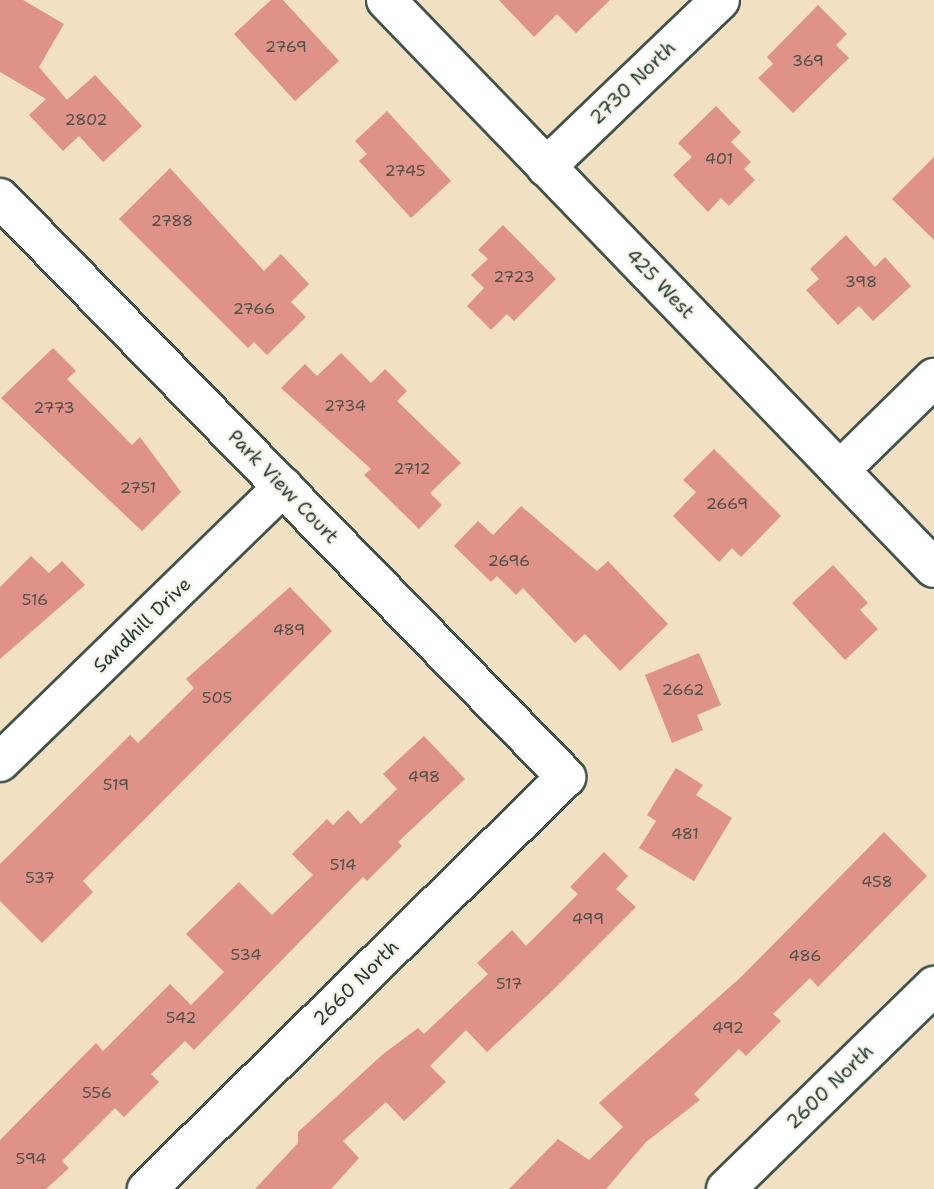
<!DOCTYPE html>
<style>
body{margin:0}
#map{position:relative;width:934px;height:1189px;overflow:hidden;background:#f2e0c3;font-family:"Shantell Sans",sans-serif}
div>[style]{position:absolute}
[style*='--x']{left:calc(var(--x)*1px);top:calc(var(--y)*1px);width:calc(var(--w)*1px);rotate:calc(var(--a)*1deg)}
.building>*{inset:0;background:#df9288}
.roads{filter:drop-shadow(2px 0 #3f5549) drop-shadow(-2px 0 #3f5549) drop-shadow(0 2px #3f5549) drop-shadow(0 -2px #3f5549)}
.minor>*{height:38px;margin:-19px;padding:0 19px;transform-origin:19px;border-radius:19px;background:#fff}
span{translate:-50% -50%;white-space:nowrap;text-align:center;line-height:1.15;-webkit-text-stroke:5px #f7f3e8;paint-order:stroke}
.number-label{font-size:16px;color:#4f5249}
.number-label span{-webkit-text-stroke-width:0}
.street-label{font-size:19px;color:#1f3d34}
</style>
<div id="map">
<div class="building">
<i style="clip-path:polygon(0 0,23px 0,64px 24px,39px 67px,67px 100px,95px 75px,142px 126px,103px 162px,79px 136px,63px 151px,29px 115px,46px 99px,0 72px)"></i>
<i style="clip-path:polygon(271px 0,283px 0,339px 61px,295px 101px,234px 34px)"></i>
<i style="clip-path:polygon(499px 0,610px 0,576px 33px,557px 14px,534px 37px)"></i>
<i style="clip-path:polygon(818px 5px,847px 34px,836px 45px,849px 58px,793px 113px,758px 78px,773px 64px,767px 57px)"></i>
<i style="clip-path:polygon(716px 106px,741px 132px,731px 142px,751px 162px,744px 169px,755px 180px,729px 206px,721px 198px,708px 212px,673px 175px,692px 157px,678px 143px)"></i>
<i style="clip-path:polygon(387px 111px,451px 181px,411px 218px,359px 161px,367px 154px,355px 141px)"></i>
<i style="clip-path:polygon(934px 157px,934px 240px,892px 199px)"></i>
<i style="clip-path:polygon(170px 168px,264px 271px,281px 254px,309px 284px,291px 302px,306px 317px,267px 355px,254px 342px,248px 348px,119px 219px)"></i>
<i style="clip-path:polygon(503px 225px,556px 279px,514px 321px,507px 314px,491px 330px,467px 306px,484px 288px,471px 275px,488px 259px,478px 250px)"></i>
<i style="clip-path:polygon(846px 235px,875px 267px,885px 257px,911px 286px,873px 321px,859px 306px,838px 325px,806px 290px,819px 279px,810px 269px)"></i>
<i style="clip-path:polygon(53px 348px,76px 371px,67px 379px,132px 445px,140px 437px,181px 492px,142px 531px,1px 398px)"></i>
<i style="clip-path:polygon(341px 353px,371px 383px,385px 369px,407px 391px,397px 401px,461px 463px,430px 493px,442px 505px,419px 529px,364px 475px,371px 469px,281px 388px,305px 364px,317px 376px)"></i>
<i style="clip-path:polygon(714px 449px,781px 516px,741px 557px,732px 548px,719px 562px,673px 516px,696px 492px,683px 480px)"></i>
<i style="clip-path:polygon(521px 506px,597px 571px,608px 561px,668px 624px,620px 671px,585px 634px,575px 643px,523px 588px,516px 595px,497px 576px,491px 582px,454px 546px,478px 521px,493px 535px)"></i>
<i style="clip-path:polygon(31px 556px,49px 573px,62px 561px,85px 585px,0 659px,0 587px)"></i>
<i style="clip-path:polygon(833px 565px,868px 603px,860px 610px,878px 629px,845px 660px,792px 603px)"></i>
<i style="clip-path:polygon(290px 587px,332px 631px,83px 881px,93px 892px,42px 943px,0 901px,0 864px,130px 735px,138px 743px,194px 688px,186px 679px)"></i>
<i style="clip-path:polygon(699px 653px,721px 705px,697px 715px,703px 730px,672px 743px,645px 675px)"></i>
<i style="clip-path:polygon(424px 736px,465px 779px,398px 842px,402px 846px,367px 881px,363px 877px,194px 1050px,185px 1041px,151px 1074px,159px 1082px,124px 1117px,115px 1108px,62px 1161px,69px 1168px,46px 1189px,0 1189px,0 1140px,96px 1043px,103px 1051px,170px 984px,191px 1005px,224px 972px,186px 934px,239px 882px,272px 915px,313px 875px,292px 854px,327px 819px,333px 825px,348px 810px,361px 824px,397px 789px,383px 774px)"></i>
<i style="clip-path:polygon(676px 768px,703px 785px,696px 795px,732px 818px,694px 881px,639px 848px,656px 821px,647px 815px)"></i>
<i style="clip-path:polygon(884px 832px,927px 876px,818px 987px,810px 978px,773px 1014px,781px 1021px,746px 1056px,739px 1049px,694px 1094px,700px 1100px,646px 1142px,606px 1189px,509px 1189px,558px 1139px,589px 1160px,623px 1127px,599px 1103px,740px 978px)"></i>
<i style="clip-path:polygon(604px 852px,628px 876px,616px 889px,636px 907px,553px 990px,487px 1052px,466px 1030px,430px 1066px,446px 1082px,404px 1121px,386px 1102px,343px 1141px,359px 1158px,331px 1189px,255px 1189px,298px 1143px,298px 1132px,382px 1055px,418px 1028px,424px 1034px,488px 974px,477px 963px,512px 930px,526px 946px,578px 894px,570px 887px)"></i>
</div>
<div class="roads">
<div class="minor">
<i style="--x:386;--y:0;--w:789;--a:46.03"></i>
<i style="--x:546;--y:167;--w:241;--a:-43.8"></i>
<i style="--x:0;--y:198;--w:810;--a:45.65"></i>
<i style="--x:566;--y:777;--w:588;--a:135.48"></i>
<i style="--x:840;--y:470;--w:132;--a:-44.4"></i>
<i style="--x:0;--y:762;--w:395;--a:-44.2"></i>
<i style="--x:726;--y:1189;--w:291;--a:-44.3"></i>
</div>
</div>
<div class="number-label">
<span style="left:286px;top:47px">2769</span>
<span style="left:808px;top:61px">369</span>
<span style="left:86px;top:120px">2802</span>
<span style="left:719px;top:159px">401</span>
<span style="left:405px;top:171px">2745</span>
<span style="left:172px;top:221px">2788</span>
<span style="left:514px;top:277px">2723</span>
<span style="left:861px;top:282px">398</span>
<span style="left:254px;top:309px">2766</span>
<span style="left:345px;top:406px">2734</span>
<span style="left:54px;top:408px">2773</span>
<span style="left:412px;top:469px">2712</span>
<span style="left:138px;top:488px">2751</span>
<span style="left:727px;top:504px">2669</span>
<span style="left:509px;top:561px">2696</span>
<span style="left:35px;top:600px">516</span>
<span style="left:289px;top:630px">489</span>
<span style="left:683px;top:690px">2662</span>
<span style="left:217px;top:698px">505</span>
<span style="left:424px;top:777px">498</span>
<span style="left:116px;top:785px">519</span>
<span style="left:685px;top:834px">481</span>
<span style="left:343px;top:865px">514</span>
<span style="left:40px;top:878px">537</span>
<span style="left:877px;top:882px">458</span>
<span style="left:588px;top:919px">499</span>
<span style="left:246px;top:955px">534</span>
<span style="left:805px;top:956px">486</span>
<span style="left:509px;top:984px">517</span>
<span style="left:181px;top:1018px">542</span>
<span style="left:728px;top:1028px">492</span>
<span style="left:97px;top:1093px">556</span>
<span style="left:31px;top:1159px">594</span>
</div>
<div class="street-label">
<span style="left:633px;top:83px;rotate:-44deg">2730 North</span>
<span style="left:660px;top:284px;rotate:46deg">425 West</span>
<span style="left:283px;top:487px;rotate:46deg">Park View Court</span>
<span style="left:142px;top:625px;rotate:-44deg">Sandhill Drive</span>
<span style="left:356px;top:983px;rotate:-45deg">2660 North</span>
<span style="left:830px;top:1087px;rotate:-44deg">2600 North</span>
</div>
</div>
